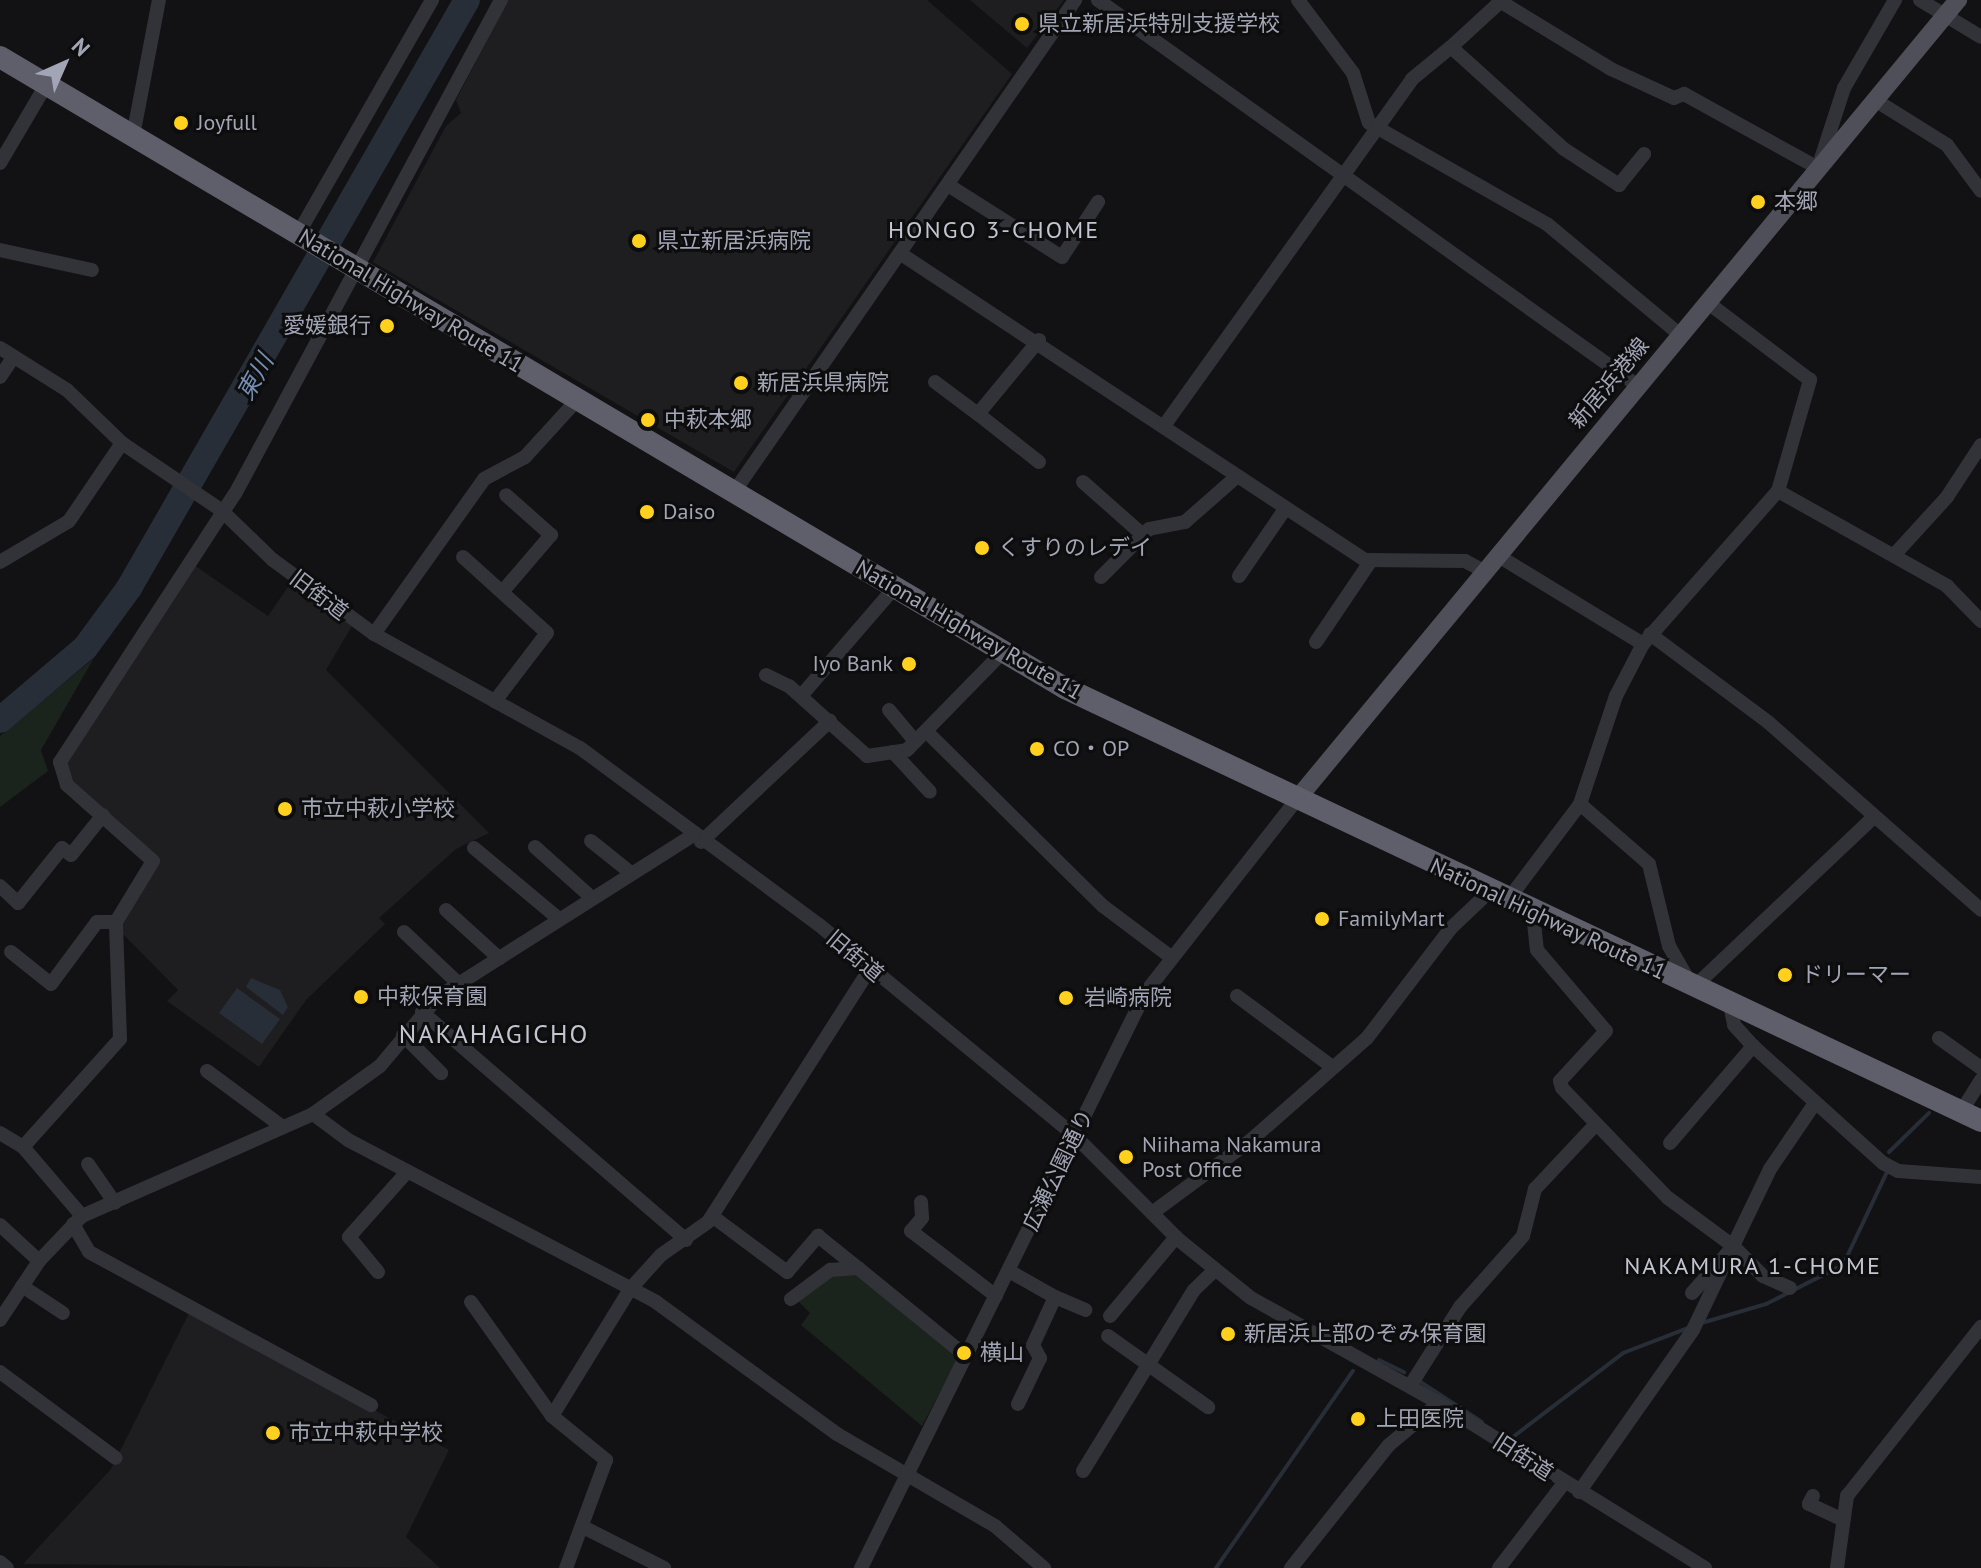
<!DOCTYPE html>
<meta charset="utf-8">
<style>
body{margin:0}
#map{position:relative;width:1981px;height:1568px;overflow:hidden;background:#121113;font-family:"PT Sans","Noto Sans JP",sans-serif}
div>[style]{position:absolute}
[style*='--x']{left:calc(var(--x)*1px);top:calc(var(--y)*1px);width:calc(var(--w)*1px);rotate:calc(var(--a)*1deg)}
.built>*{inset:0;background:#1e1d20}
.green>*{inset:0;background:#1b231d}
.water>*{inset:0;background:#272e38}
.stream>*{height:4px;margin:-2px;padding:0 2px;transform-origin:2px;border-radius:2px;background:#272e38}
.river>*{height:26px;margin:-13px;padding:0 13px;transform-origin:13px;border-radius:13px;background:#272e38}
.minor>*{height:14px;margin:-7px;padding:0 7px;transform-origin:7px;border-radius:7px;background:#323239}
.major>*{height:18px;margin:-9px;padding:0 9px;transform-origin:9px;border-radius:9px;background:#4e4f58}
.highway>*{height:22px;margin:-11px;padding:0 11px;transform-origin:11px;border-radius:11px;background:#5e5f6a}
.dots>*{width:22px;height:22px;translate:-50% -50%;box-sizing:border-box;border:4px solid #0d0d0e;border-radius:50%}
span{translate:-50% -50%;white-space:nowrap;text-align:center;line-height:1.15;-webkit-text-stroke:6px #0d0d0e;paint-order:stroke}
.poi-label{font-size:22px;color:#a2a5b5}
.left{translate:0 -50%;text-align:left}
.right{translate:-100% -50%;text-align:right}
.street-label{font-size:22px;color:#a2a5b5}
.neighbourhood-label{font-size:24px;color:#c3c5d1;letter-spacing:2px}
.water-label{font-size:24px;color:#758eb4;font-style:italic}
.quarter-label{font-size:26px;color:#c3c5d1;letter-spacing:2px}
.north{position:absolute;left:24px;top:24px;width:80px;height:80px;-webkit-text-stroke:6px #0d0d0e;paint-order:stroke;rotate:45deg;font-size:22px;font-weight:700;line-height:32px;text-align:center;color:#a2a5b5}
.north::after{content:'';display:block;margin:auto;width:28px;height:36px;background:#a2a5b5;clip-path:polygon(50% 0,100% 100%,50% 72%,0 100%)}
</style>
<div id="map">
<div class="built">
<i style="clip-path:polygon(508px 0,927px 0,1012px 74px,734px 472px,373px 262px,446px 126px,461px 113px,456px 100px)"></i>
<i style="clip-path:polygon(970px 0,1064px 0,1027px 48px)"></i>
<i style="clip-path:polygon(194px 565px,268px 616px,292px 581px,352px 626px,326px 670px,489px 833px,456px 849px,379px 918px,385px 924px,306px 1000px,259px 1067px,167px 1001px,178px 990px,120px 931px,158px 858px,69px 777px,67px 761px)"></i>
<i style="clip-path:polygon(190px 1311px,449px 1450px,406px 1537px,440px 1568px,23px 1564px,111px 1469px)"></i>
</div>
<div class="green">
<i style="clip-path:polygon(94px 658px,41px 750px,48px 771px,0 807px,0 736px)"></i>
<i style="clip-path:polygon(854px 1273px,958px 1358px,922px 1426px,801px 1325px,810px 1313px,798px 1301px,832px 1274px)"></i>
</div>
<div class="water">
<i style="clip-path:polygon(251px 978px,280px 990px,288px 1007px,283px 1015px,246px 987px)"></i>
<i style="clip-path:polygon(237px 988px,280px 1019px,262px 1044px,219px 1013px)"></i>
</div>
<div class="stream">
<i style="--x:1889;--y:1152;--w:56;--a:-44.3"></i>
<i style="--x:1705;--y:1322;--w:64;--a:-16.4"></i>
<i style="--x:1766;--y:1304;--w:86;--a:-26.9"></i>
<i style="--x:1843;--y:1265;--w:105;--a:-64.7"></i>
<i style="--x:1379;--y:1360;--w:28;--a:26"></i>
<i style="--x:1419;--y:1381;--w:75;--a:33.1"></i>
<i style="--x:1509;--y:1440;--w:143;--a:-37.3"></i>
<i style="--x:1623;--y:1353;--w:70;--a:-21"></i>
<i style="--x:1216;--y:1568;--w:240;--a:-55.2"></i>
</div>
<div class="river">
<i style="--x:0;--y:720;--w:111;--a:-40.3"></i>
<i style="--x:85;--y:648;--w:74;--a:-53.7"></i>
<i style="--x:129;--y:588;--w:678;--a:-60.11"></i>
</div>
<div class="minor">
<i style="--x:1098;--y:0;--w:664;--a:35.56"></i>
<i style="--x:1298;--y:0;--w:91;--a:53"></i>
<i style="--x:1353;--y:73;--w:52;--a:72.3"></i>
<i style="--x:1369;--y:123;--w:205;--a:29.6"></i>
<i style="--x:1547;--y:224;--w:173;--a:39.8"></i>
<i style="--x:1498;--y:0;--w:132;--a:31.4"></i>
<i style="--x:1611;--y:69;--w:69;--a:24.7"></i>
<i style="--x:1674;--y:98;--w:11;--a:-22"></i>
<i style="--x:1684;--y:94;--w:153;--a:28.9"></i>
<i style="--x:1818;--y:168;--w:84;--a:-72"></i>
<i style="--x:1844;--y:88;--w:102;--a:-59.9"></i>
<i style="--x:1920;--y:0;--w:71;--a:31.2"></i>
<i style="--x:1500;--y:2;--w:67;--a:137.4"></i>
<i style="--x:1451;--y:47;--w:152;--a:42.1"></i>
<i style="--x:1564;--y:149;--w:66;--a:33.2"></i>
<i style="--x:1619;--y:185;--w:40;--a:-51"></i>
<i style="--x:1875;--y:100;--w:85;--a:32"></i>
<i style="--x:1947;--y:145;--w:57;--a:53.5"></i>
<i style="--x:133;--y:136;--w:138;--a:-79.2"></i>
<i style="--x:0;--y:163;--w:91;--a:-59.5"></i>
<i style="--x:948;--y:185;--w:135;--a:32.3"></i>
<i style="--x:1062;--y:257;--w:66;--a:-56.8"></i>
<i style="--x:298;--y:234;--w:270;--a:-60.2"></i>
<i style="--x:0;--y:250;--w:94;--a:12.3"></i>
<i style="--x:901;--y:254;--w:556;--a:33.4"></i>
<i style="--x:1365;--y:560;--w:100;--a:0.6"></i>
<i style="--x:1465;--y:561;--w:21;--a:28"></i>
<i style="--x:0;--y:348;--w:79;--a:32.1"></i>
<i style="--x:67;--y:390;--w:76;--a:43.9"></i>
<i style="--x:122;--y:443;--w:120;--a:34.1"></i>
<i style="--x:221;--y:510;--w:72;--a:43.9"></i>
<i style="--x:273;--y:560;--w:125;--a:36.2"></i>
<i style="--x:374;--y:634;--w:235;--a:29"></i>
<i style="--x:580;--y:748;--w:296;--a:36.5"></i>
<i style="--x:818;--y:924;--w:333;--a:39.5"></i>
<i style="--x:1075;--y:1136;--w:147;--a:45"></i>
<i style="--x:1179;--y:1240;--w:92;--a:38.9"></i>
<i style="--x:1251;--y:1298;--w:215;--a:29.2"></i>
<i style="--x:1439;--y:1403;--w:313;--a:31.8"></i>
<i style="--x:0;--y:377;--w:23;--a:-56"></i>
<i style="--x:935;--y:382;--w:54;--a:36.7"></i>
<i style="--x:1166;--y:423;--w:423;--a:-54.4"></i>
<i style="--x:1412;--y:79;--w:50;--a:-39.4"></i>
<i style="--x:1039;--y:462;--w:78;--a:-141.8"></i>
<i style="--x:978;--y:414;--w:96;--a:-50.5"></i>
<i style="--x:1083;--y:482;--w:80;--a:41.5"></i>
<i style="--x:1778;--y:491;--w:194;--a:29.3"></i>
<i style="--x:1947;--y:586;--w:49;--a:45.8"></i>
<i style="--x:734;--y:492;--w:599;--a:-55.27"></i>
<i style="--x:1895;--y:554;--w:77;--a:-47.6"></i>
<i style="--x:1947;--y:497;--w:62;--a:-56.8"></i>
<i style="--x:1497;--y:555;--w:171;--a:31.4"></i>
<i style="--x:463;--y:557;--w:113;--a:42.1"></i>
<i style="--x:547;--y:633;--w:86;--a:127.4"></i>
<i style="--x:0;--y:562;--w:80;--a:-30.7"></i>
<i style="--x:69;--y:521;--w:94;--a:-55.8"></i>
<i style="--x:1239;--y:576;--w:78;--a:-55.5"></i>
<i style="--x:1101;--y:577;--w:68;--a:-45"></i>
<i style="--x:1149;--y:529;--w:37;--a:-11"></i>
<i style="--x:1185;--y:522;--w:67;--a:-41.3"></i>
<i style="--x:503;--y:591;--w:74;--a:-49.4"></i>
<i style="--x:551;--y:535;--w:60;--a:-138.4"></i>
<i style="--x:374;--y:634;--w:190;--a:-54.6"></i>
<i style="--x:484;--y:479;--w:47;--a:-28.2"></i>
<i style="--x:525;--y:457;--w:77;--a:-47.6"></i>
<i style="--x:1650;--y:634;--w:147;--a:36.7"></i>
<i style="--x:1768;--y:722;--w:284;--a:41.4"></i>
<i style="--x:1316;--y:642;--w:97;--a:-56"></i>
<i style="--x:766;--y:675;--w:25;--a:26"></i>
<i style="--x:789;--y:686;--w:105;--a:41.9"></i>
<i style="--x:867;--y:756;--w:40;--a:-8.5"></i>
<i style="--x:907;--y:750;--w:139;--a:-45.6"></i>
<i style="--x:801;--y:696;--w:144;--a:-49.2"></i>
<i style="--x:889;--y:710;--w:40;--a:50"></i>
<i style="--x:926;--y:731;--w:249;--a:44.7"></i>
<i style="--x:1103;--y:906;--w:85;--a:36.9"></i>
<i style="--x:893;--y:752;--w:54;--a:47.2"></i>
<i style="--x:1580;--y:804;--w:91;--a:41"></i>
<i style="--x:1649;--y:864;--w:84;--a:76.3"></i>
<i style="--x:1669;--y:946;--w:48;--a:60.3"></i>
<i style="--x:1693;--y:988;--w:249;--a:-43.4"></i>
<i style="--x:591;--y:841;--w:51;--a:38.7"></i>
<i style="--x:701;--y:842;--w:177;--a:-43.2"></i>
<i style="--x:535;--y:847;--w:76;--a:41.8"></i>
<i style="--x:474;--y:848;--w:111;--a:39.9"></i>
<i style="--x:0;--y:886;--w:25;--a:43"></i>
<i style="--x:18;--y:903;--w:70;--a:-51.3"></i>
<i style="--x:62;--y:848;--w:11;--a:38"></i>
<i style="--x:71;--y:855;--w:51;--a:-51.3"></i>
<i style="--x:1507;--y:901;--w:121;--a:-53"></i>
<i style="--x:1580;--y:804;--w:114;--a:-71.6"></i>
<i style="--x:1616;--y:696;--w:59;--a:-62.6"></i>
<i style="--x:1643;--y:644;--w:204;--a:-48.6"></i>
<i style="--x:1778;--y:491;--w:116;--a:-73.9"></i>
<i style="--x:1810;--y:380;--w:129;--a:-142.9"></i>
<i style="--x:446;--y:910;--w:72;--a:42.2"></i>
<i style="--x:1533;--y:913;--w:37;--a:84"></i>
<i style="--x:1537;--y:950;--w:106;--a:49.6"></i>
<i style="--x:1606;--y:1031;--w:68;--a:132.6"></i>
<i style="--x:1560;--y:1081;--w:7;--a:74"></i>
<i style="--x:1562;--y:1088;--w:153;--a:46.1"></i>
<i style="--x:1668;--y:1198;--w:81;--a:36.4"></i>
<i style="--x:1733;--y:1246;--w:93;--a:115.5"></i>
<i style="--x:1693;--y:1330;--w:198;--a:125.1"></i>
<i style="--x:404;--y:932;--w:74;--a:43.4"></i>
<i style="--x:11;--y:952;--w:51;--a:38.7"></i>
<i style="--x:51;--y:984;--w:77;--a:-53.4"></i>
<i style="--x:97;--y:922;--w:19;--a:0"></i>
<i style="--x:1237;--y:996;--w:117;--a:36.7"></i>
<i style="--x:1730;--y:1004;--w:21;--a:79"></i>
<i style="--x:1734;--y:1025;--w:28;--a:48"></i>
<i style="--x:1753;--y:1046;--w:175;--a:42"></i>
<i style="--x:1883;--y:1163;--w:17;--a:28"></i>
<i style="--x:1898;--y:1171;--w:83;--a:4.1"></i>
<i style="--x:422;--y:1012;--w:349;--a:40.8"></i>
<i style="--x:403;--y:1035;--w:54;--a:45"></i>
<i style="--x:1939;--y:1038;--w:52;--a:35.5"></i>
<i style="--x:207;--y:1071;--w:91;--a:36.5"></i>
<i style="--x:1961;--y:1112;--w:38;--a:-58"></i>
<i style="--x:313;--y:1114;--w:44;--a:36.6"></i>
<i style="--x:348;--y:1140;--w:348;--a:27.7"></i>
<i style="--x:656;--y:1302;--w:224;--a:36.1"></i>
<i style="--x:837;--y:1434;--w:183;--a:30.2"></i>
<i style="--x:995;--y:1526;--w:65;--a:40.6"></i>
<i style="--x:0;--y:1133;--w:27;--a:31"></i>
<i style="--x:1670;--y:1143;--w:128;--a:-49.4"></i>
<i style="--x:88;--y:1164;--w:47;--a:55.3"></i>
<i style="--x:921;--y:1202;--w:16;--a:86"></i>
<i style="--x:922;--y:1218;--w:17;--a:130"></i>
<i style="--x:911;--y:1231;--w:107;--a:37.4"></i>
<i style="--x:1152;--y:1213;--w:123;--a:-36.4"></i>
<i style="--x:1251;--y:1140;--w:154;--a:-41.3"></i>
<i style="--x:1367;--y:1038;--w:138;--a:-52.6"></i>
<i style="--x:1451;--y:928;--w:52;--a:-43.5"></i>
<i style="--x:82;--y:1216;--w:91;--a:-130.5"></i>
<i style="--x:23;--y:1147;--w:145;--a:-48.1"></i>
<i style="--x:120;--y:1039;--w:117;--a:-92"></i>
<i style="--x:116;--y:922;--w:71;--a:-58.8"></i>
<i style="--x:153;--y:861;--w:115;--a:-138.5"></i>
<i style="--x:67;--y:785;--w:24;--a:-107"></i>
<i style="--x:60;--y:762;--w:320;--a:-56.9"></i>
<i style="--x:235;--y:494;--w:561;--a:-61.7"></i>
<i style="--x:712;--y:1216;--w:94;--a:36.7"></i>
<i style="--x:787;--y:1272;--w:48;--a:-49.3"></i>
<i style="--x:818;--y:1236;--w:51;--a:38.7"></i>
<i style="--x:73;--y:1224;--w:32;--a:60"></i>
<i style="--x:89;--y:1252;--w:321;--a:28.5"></i>
<i style="--x:0;--y:1225;--w:53;--a:42.7"></i>
<i style="--x:1009;--y:1271;--w:53;--a:29.5"></i>
<i style="--x:1055;--y:1297;--w:53;--a:114.6"></i>
<i style="--x:1033;--y:1345;--w:15;--a:62"></i>
<i style="--x:1040;--y:1358;--w:51;--a:115.6"></i>
<i style="--x:378;--y:1272;--w:45;--a:-129.6"></i>
<i style="--x:349;--y:1237;--w:87;--a:-48.3"></i>
<i style="--x:22;--y:1286;--w:49;--a:33.4"></i>
<i style="--x:632;--y:1287;--w:43;--a:-47.8"></i>
<i style="--x:661;--y:1255;--w:57;--a:-35.1"></i>
<i style="--x:708;--y:1222;--w:300;--a:-57.4"></i>
<i style="--x:1790;--y:1288;--w:30;--a:-156"></i>
<i style="--x:1763;--y:1276;--w:42;--a:-135"></i>
<i style="--x:1733;--y:1246;--w:85;--a:-64.3"></i>
<i style="--x:1770;--y:1169;--w:80;--a:-55.7"></i>
<i style="--x:1692;--y:1293;--w:59;--a:-48.4"></i>
<i style="--x:1055;--y:1297;--w:33;--a:23"></i>
<i style="--x:791;--y:1299;--w:49;--a:-36.6"></i>
<i style="--x:830;--y:1270;--w:28;--a:-4"></i>
<i style="--x:858;--y:1268;--w:139;--a:39.2"></i>
<i style="--x:471;--y:1302;--w:140;--a:54.6"></i>
<i style="--x:552;--y:1416;--w:147;--a:-58.4"></i>
<i style="--x:1110;--y:1316;--w:103;--a:-50.1"></i>
<i style="--x:0;--y:1320;--w:71;--a:-56.5"></i>
<i style="--x:39;--y:1261;--w:62;--a:-46.3"></i>
<i style="--x:82;--y:1216;--w:253;--a:-23.8"></i>
<i style="--x:313;--y:1114;--w:82;--a:-35.6"></i>
<i style="--x:380;--y:1066;--w:90;--a:-50"></i>
<i style="--x:438;--y:997;--w:301;--a:-32.4"></i>
<i style="--x:1108;--y:1336;--w:123;--a:35.4"></i>
<i style="--x:0;--y:1372;--w:144;--a:36.6"></i>
<i style="--x:1410;--y:1386;--w:93;--a:-57.7"></i>
<i style="--x:1460;--y:1307;--w:95;--a:-48.4"></i>
<i style="--x:1523;--y:1236;--w:49;--a:-75.7"></i>
<i style="--x:1535;--y:1189;--w:89;--a:-46.8"></i>
<i style="--x:552;--y:1416;--w:70;--a:39.2"></i>
<i style="--x:606;--y:1460;--w:115;--a:110.3"></i>
<i style="--x:1083;--y:1471;--w:212;--a:-58.5"></i>
<i style="--x:1194;--y:1290;--w:29;--a:-44"></i>
<i style="--x:1813;--y:1496;--w:9;--a:117"></i>
<i style="--x:1809;--y:1504;--w:38;--a:25"></i>
<i style="--x:583;--y:1527;--w:91;--a:26.8"></i>
<i style="--x:0;--y:1562;--w:9;--a:41"></i>
<i style="--x:861;--y:1568;--w:641;--a:-63.71"></i>
<i style="--x:1145;--y:993;--w:248;--a:-51.9"></i>
<i style="--x:1291;--y:1568;--w:157;--a:-51.5"></i>
<i style="--x:1389;--y:1445;--w:65;--a:-40"></i>
<i style="--x:1499;--y:1568;--w:107;--a:-52.6"></i>
<i style="--x:1837;--y:1568;--w:73;--a:-82.1"></i>
<i style="--x:1847;--y:1496;--w:216;--a:-51.6"></i>
</div>
<div class="major">
<i style="--x:1298;--y:798;--w:1036;--a:-50.41"></i>
</div>
<div class="highway">
<i style="--x:0;--y:57;--w:1238;--a:30.65"></i>
<i style="--x:1065;--y:688;--w:1013;--a:25.3"></i>
</div>
<div class="dots">
<i style="left:1022px;top:24px;background:#ffd11e"></i>
<i style="left:181px;top:123px;background:#ffd11e"></i>
<i style="left:1758px;top:202px;background:#ffd11e"></i>
<i style="left:639px;top:241px;background:#ffd11e"></i>
<i style="left:387px;top:326px;background:#ffd11e"></i>
<i style="left:741px;top:383px;background:#ffd11e"></i>
<i style="left:648px;top:420px;background:#ffd11e"></i>
<i style="left:647px;top:512px;background:#ffd11e"></i>
<i style="left:982px;top:548px;background:#ffd11e"></i>
<i style="left:909px;top:664px;background:#ffd11e"></i>
<i style="left:1037px;top:749px;background:#ffd11e"></i>
<i style="left:285px;top:809px;background:#ffd11e"></i>
<i style="left:1322px;top:919px;background:#ffd11e"></i>
<i style="left:1785px;top:975px;background:#ffd11e"></i>
<i style="left:361px;top:997px;background:#ffd11e"></i>
<i style="left:1066px;top:998px;background:#ffd11e"></i>
<i style="left:1126px;top:1157px;background:#ffd11e"></i>
<i style="left:1228px;top:1334px;background:#ffd11e"></i>
<i style="left:964px;top:1353px;background:#ffd11e"></i>
<i style="left:1358px;top:1419px;background:#ffd11e"></i>
<i style="left:273px;top:1433px;background:#ffd11e"></i>
</div>
<div class="poi-label">
<span class="left" style="left:1038px;top:24px">県立新居浜特別支援学校</span>
<span class="left" style="left:197px;top:123px">Joyfull</span>
<span class="left" style="left:1774px;top:202px">本郷</span>
<span class="left" style="left:657px;top:241px">県立新居浜病院</span>
<span class="right" style="left:371px;top:326px">愛媛銀行</span>
<span class="left" style="left:757px;top:383px">新居浜県病院</span>
<span class="left" style="left:664px;top:420px">中萩本郷</span>
<span class="left" style="left:663px;top:512px">Daiso</span>
<span class="left" style="left:998px;top:548px">くすりのレデイ</span>
<span class="right" style="left:893px;top:664px">Iyo Bank</span>
<span class="left" style="left:1053px;top:749px">CO・OP</span>
<span class="left" style="left:301px;top:809px">市立中萩小学校</span>
<span class="left" style="left:1338px;top:919px">FamilyMart</span>
<span class="left" style="left:1801px;top:975px">ドリーマー</span>
<span class="left" style="left:377px;top:997px">中萩保育園</span>
<span class="left" style="left:1084px;top:998px">岩崎病院</span>
<span class="left" style="left:1142px;top:1157px">Niihama Nakamura<br>Post Office</span>
<span class="left" style="left:1244px;top:1334px">新居浜上部のぞみ保育園</span>
<span class="left" style="left:980px;top:1353px">横山</span>
<span class="left" style="left:1376px;top:1419px">上田医院</span>
<span class="left" style="left:289px;top:1433px">市立中萩中学校</span>
</div>
<div class="street-label">
<span style="left:411px;top:301px;rotate:31deg">National Highway Route 11</span>
<span style="left:1609px;top:383px;rotate:-50deg">新居浜港線</span>
<span style="left:319px;top:595px;rotate:37deg">旧街道</span>
<span style="left:969px;top:630px;rotate:30deg">National Highway Route 11</span>
<span style="left:1548px;top:919px;rotate:25deg">National Highway Route 11</span>
<span style="left:855px;top:956px;rotate:40deg">旧街道</span>
<span style="left:1058px;top:1170px;rotate:-64deg">広瀬公園通り</span>
<span style="left:1523px;top:1457px;rotate:33deg">旧街道</span>
</div>
<div class="neighbourhood-label">
<span style="left:994px;top:230px">HONGO 3-CHOME</span>
<span style="left:1753px;top:1266px">NAKAMURA 1-CHOME</span>
</div>
<div class="water-label">
<span style="left:255px;top:377px;rotate:-61deg">東川</span>
</div>
<div class="quarter-label">
<span style="left:494px;top:1034px">NAKAHAGICHO</span>
</div>
<div class="north">N</div>
</div>
